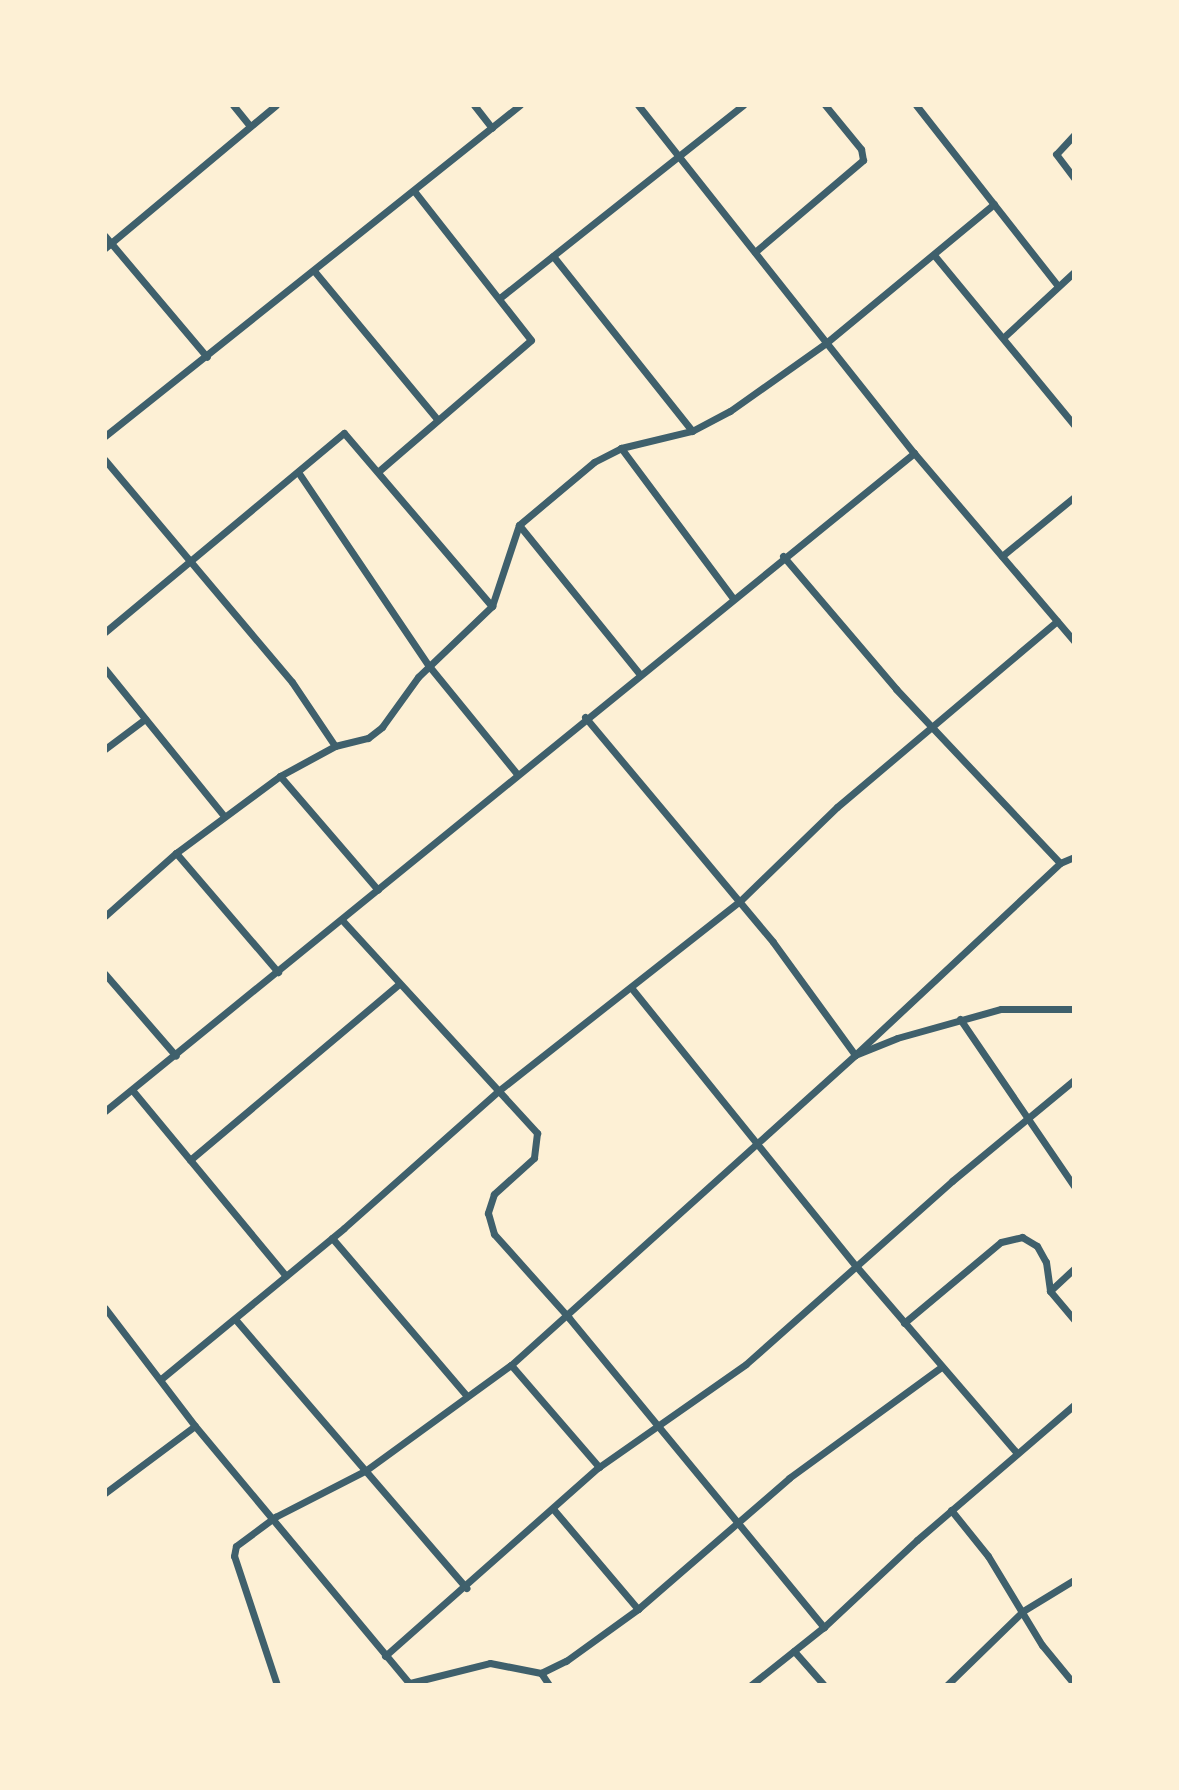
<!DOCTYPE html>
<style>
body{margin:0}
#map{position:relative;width:1179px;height:1790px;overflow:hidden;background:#fdf0d5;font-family:"IBM Plex Sans",sans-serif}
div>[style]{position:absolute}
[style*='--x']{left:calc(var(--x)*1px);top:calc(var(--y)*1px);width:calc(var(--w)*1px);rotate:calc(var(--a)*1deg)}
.minor>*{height:7px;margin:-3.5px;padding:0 3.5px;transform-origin:3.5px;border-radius:3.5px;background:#3f606c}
span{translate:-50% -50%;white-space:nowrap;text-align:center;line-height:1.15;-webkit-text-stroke:6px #fdf0d5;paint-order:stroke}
.frame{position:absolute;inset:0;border:107px solid #fdf0d5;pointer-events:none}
</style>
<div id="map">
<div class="minor">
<i style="--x:233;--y:105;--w:27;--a:51"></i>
<i style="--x:474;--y:105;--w:29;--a:52"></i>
<i style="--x:638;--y:105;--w:444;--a:51.6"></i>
<i style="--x:914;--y:453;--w:247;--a:49.6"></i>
<i style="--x:916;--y:105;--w:229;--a:51.9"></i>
<i style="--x:1074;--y:135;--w:26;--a:133"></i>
<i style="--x:1056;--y:154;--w:30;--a:53"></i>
<i style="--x:105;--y:236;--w:158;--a:49.9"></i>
<i style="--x:105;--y:248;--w:223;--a:-39.9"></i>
<i style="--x:755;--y:252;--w:142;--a:-40.4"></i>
<i style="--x:863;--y:160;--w:11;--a:-100"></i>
<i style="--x:861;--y:149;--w:57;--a:-129.3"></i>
<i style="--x:934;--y:255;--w:220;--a:50.5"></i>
<i style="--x:553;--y:256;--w:223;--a:51.5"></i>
<i style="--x:315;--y:272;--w:192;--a:50.3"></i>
<i style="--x:501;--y:297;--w:309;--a:-38.4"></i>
<i style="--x:1005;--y:336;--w:94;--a:-42.8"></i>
<i style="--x:105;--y:436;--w:531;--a:-38.58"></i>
<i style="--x:621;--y:448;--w:186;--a:53.3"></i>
<i style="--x:105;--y:460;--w:290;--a:49.9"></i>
<i style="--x:292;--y:682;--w:77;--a:56.1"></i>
<i style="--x:380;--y:470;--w:199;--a:-40.7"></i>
<i style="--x:531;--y:340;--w:188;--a:-128.1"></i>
<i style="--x:298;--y:472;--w:234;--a:56"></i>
<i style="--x:429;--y:666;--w:139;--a:50.8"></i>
<i style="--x:519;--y:525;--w:191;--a:51"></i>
<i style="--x:783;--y:556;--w:175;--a:49.6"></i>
<i style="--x:896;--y:689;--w:239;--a:46.7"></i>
<i style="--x:1002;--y:556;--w:93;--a:-39.3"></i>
<i style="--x:105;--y:632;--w:311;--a:-39.8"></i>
<i style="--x:344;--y:433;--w:228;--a:49.5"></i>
<i style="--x:105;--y:669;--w:189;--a:51"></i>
<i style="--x:585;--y:717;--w:293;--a:50.1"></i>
<i style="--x:773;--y:942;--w:140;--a:54"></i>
<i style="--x:855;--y:1055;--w:281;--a:-43.1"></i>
<i style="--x:1060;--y:863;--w:15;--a:-23"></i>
<i style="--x:105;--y:749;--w:50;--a:-36.9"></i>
<i style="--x:280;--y:776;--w:150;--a:49.3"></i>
<i style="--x:176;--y:853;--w:157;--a:49.4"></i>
<i style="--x:105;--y:916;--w:95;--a:-41.6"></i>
<i style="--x:176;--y:853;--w:129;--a:-36.5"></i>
<i style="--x:280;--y:776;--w:63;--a:-28.6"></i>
<i style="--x:335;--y:746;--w:34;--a:-14"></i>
<i style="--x:368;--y:738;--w:18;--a:-38"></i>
<i style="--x:382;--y:727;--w:62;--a:-54.2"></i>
<i style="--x:418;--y:677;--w:103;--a:-43.8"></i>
<i style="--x:492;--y:606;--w:85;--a:-71.6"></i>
<i style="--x:519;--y:525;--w:98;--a:-40"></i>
<i style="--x:594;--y:462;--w:30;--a:-27"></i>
<i style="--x:621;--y:448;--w:73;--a:-13.5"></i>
<i style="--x:692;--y:431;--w:43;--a:-27.8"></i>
<i style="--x:730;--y:411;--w:118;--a:-35.3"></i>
<i style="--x:826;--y:343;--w:218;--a:-39.6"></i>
<i style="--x:342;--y:920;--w:289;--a:47.5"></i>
<i style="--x:537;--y:1133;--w:25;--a:97"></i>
<i style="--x:534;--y:1158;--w:54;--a:138"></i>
<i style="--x:494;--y:1194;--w:20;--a:108"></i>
<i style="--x:488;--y:1213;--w:22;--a:74"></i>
<i style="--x:494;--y:1234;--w:113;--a:48.2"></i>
<i style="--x:569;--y:1318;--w:401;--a:50.5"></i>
<i style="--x:105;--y:974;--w:108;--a:49.1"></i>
<i style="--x:633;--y:990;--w:355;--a:51.1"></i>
<i style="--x:856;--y:1266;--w:247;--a:49.3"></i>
<i style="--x:960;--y:1019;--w:202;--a:55.7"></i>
<i style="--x:133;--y:1091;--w:240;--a:50.4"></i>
<i style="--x:105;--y:1111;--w:1043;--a:-39.12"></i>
<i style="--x:190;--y:1160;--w:272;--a:-40.1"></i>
<i style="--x:332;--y:1238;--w:208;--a:49.5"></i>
<i style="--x:1050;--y:1291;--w:33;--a:-43"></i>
<i style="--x:105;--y:1308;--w:148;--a:52.7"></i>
<i style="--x:195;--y:1426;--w:337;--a:50.2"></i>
<i style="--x:235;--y:1319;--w:355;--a:49.3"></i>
<i style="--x:904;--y:1323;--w:126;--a:-39.9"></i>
<i style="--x:1001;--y:1242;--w:22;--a:-13"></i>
<i style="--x:1022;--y:1237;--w:17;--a:31"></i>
<i style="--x:1037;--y:1246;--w:18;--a:61"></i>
<i style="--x:1046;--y:1262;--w:29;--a:82"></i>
<i style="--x:1050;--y:1291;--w:38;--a:50"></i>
<i style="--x:511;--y:1365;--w:135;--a:49.2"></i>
<i style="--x:161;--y:1379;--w:237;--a:-39.5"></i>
<i style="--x:344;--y:1228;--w:205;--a:-41.6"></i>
<i style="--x:497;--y:1092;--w:309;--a:-38.2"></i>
<i style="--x:740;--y:901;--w:135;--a:-44.1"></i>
<i style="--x:837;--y:807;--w:288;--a:-40.2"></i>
<i style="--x:105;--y:1493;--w:112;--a:-36.7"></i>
<i style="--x:554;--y:1510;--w:130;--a:49.7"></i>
<i style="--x:951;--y:1510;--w:59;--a:51.2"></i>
<i style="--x:988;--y:1556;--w:104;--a:58.8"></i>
<i style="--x:1042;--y:1645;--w:50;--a:50.6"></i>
<i style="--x:794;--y:1651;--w:45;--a:48.6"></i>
<i style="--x:385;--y:1656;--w:286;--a:-41.5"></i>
<i style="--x:599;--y:1467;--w:179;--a:-35"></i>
<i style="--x:746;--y:1364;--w:276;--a:-41.6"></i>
<i style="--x:952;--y:1181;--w:158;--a:-39.6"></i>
<i style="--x:541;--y:1673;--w:14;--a:56"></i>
<i style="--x:410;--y:1683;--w:82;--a:-14"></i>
<i style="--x:490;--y:1663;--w:52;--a:11.1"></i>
<i style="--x:541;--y:1673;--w:28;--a:-26"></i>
<i style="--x:566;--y:1661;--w:89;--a:-35.8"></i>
<i style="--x:638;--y:1609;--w:200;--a:-40.9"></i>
<i style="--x:789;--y:1478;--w:187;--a:-36.1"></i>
<i style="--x:277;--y:1685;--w:136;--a:-108.4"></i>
<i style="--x:234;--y:1556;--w:10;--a:-79"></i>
<i style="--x:236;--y:1546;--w:49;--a:-36.6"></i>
<i style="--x:275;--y:1517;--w:101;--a:-27.1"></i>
<i style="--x:365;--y:1471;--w:180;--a:-36"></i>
<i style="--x:511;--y:1365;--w:463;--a:-42"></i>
<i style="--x:855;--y:1055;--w:45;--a:-22"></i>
<i style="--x:897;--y:1038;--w:108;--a:-15.6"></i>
<i style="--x:1001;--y:1009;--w:73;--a:0"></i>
<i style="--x:751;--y:1685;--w:93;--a:-38.5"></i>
<i style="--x:824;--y:1627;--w:127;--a:-43.1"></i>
<i style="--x:917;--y:1540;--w:207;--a:-40.7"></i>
<i style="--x:947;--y:1685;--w:106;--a:-44.2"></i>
<i style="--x:1023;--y:1611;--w:60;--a:-31.3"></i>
</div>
<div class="frame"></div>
</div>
